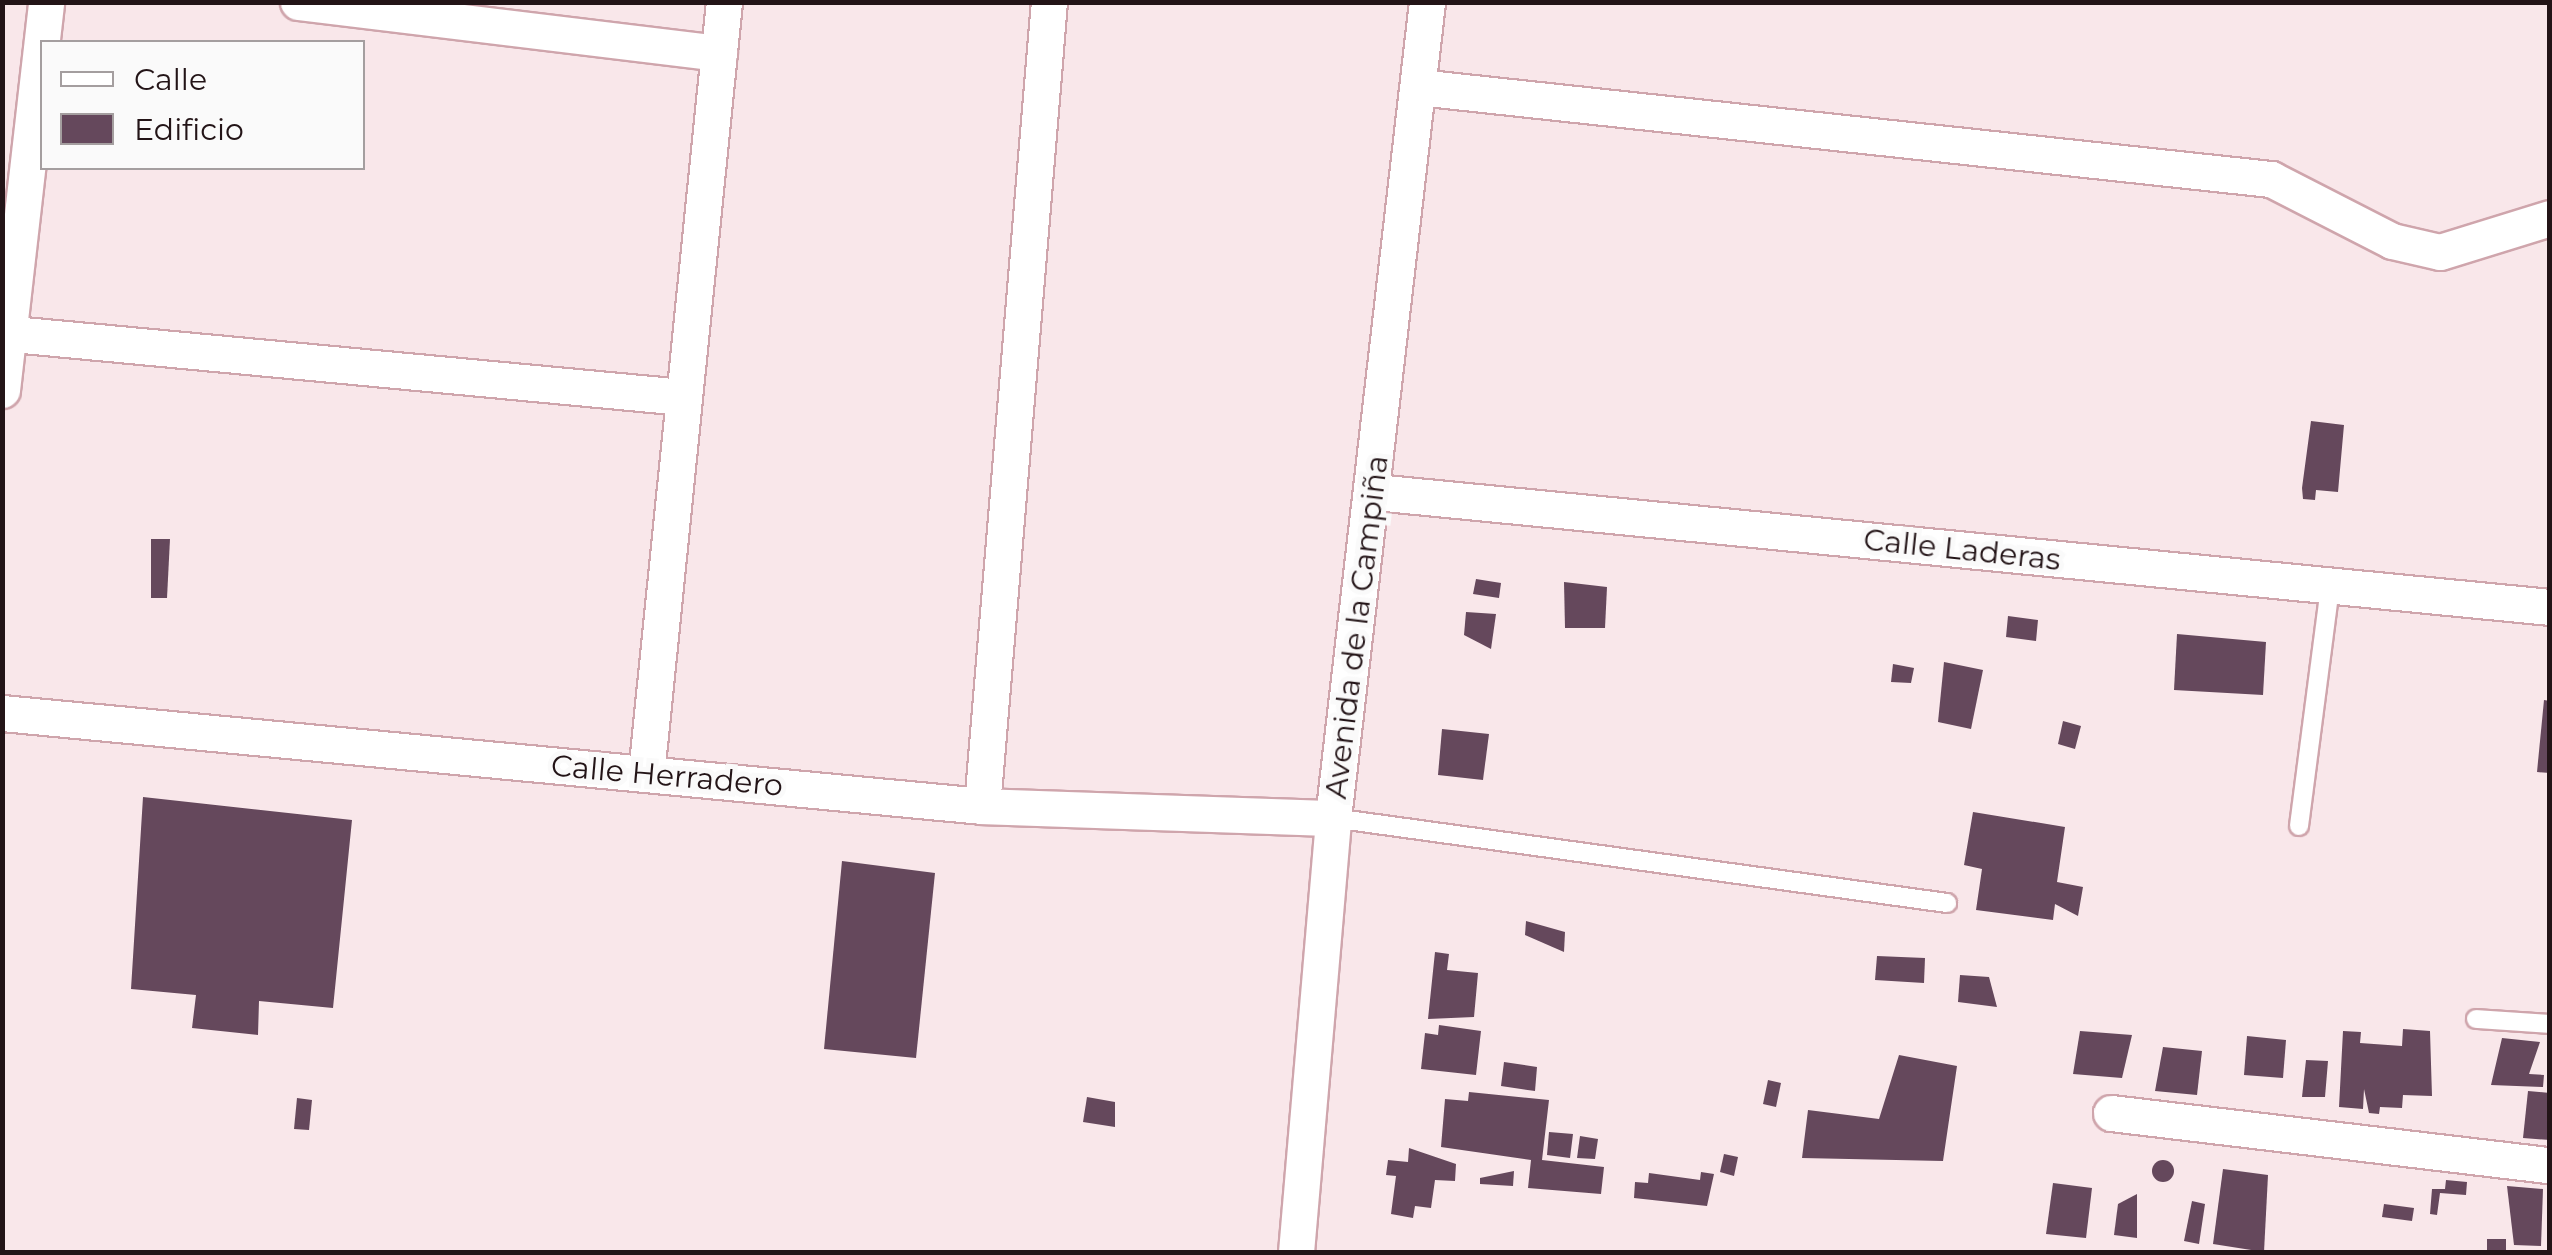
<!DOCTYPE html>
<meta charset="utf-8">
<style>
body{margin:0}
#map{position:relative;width:2552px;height:1255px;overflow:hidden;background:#f9e7ea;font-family:Montserrat,sans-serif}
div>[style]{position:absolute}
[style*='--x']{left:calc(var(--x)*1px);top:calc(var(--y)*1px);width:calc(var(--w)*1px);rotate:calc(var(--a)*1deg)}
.building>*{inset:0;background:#65485c}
.round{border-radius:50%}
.roads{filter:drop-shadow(2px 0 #cfa5ac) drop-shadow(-2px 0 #cfa5ac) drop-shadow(0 2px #cfa5ac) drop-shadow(0 -2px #cfa5ac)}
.lane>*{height:18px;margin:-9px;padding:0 9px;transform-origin:9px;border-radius:9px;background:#fff}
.street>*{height:35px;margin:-17.5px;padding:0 17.5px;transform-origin:17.5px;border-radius:17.5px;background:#fff}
span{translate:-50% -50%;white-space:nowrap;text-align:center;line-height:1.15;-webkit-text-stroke:10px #fafafa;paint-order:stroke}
.street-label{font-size:30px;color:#231417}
.frame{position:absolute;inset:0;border:5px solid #231417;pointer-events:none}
.legend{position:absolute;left:40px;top:40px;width:325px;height:130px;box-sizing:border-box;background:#fafafa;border:2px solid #a49e9f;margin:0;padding:12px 18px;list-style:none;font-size:30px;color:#231417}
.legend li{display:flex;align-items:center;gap:20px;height:50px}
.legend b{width:50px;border:2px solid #a49e9f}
</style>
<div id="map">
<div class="building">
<i style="clip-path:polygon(2311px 421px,2344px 425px,2338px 492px,2316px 490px,2315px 500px,2303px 499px,2302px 488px)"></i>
<i style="clip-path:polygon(151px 539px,170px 539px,167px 598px,151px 598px)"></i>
<i style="clip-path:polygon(1476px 579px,1501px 583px,1499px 598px,1473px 594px)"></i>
<i style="clip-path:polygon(1564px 582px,1607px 587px,1605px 628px,1565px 628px)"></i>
<i style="clip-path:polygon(1466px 612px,1496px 614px,1491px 649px,1464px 635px)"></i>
<i style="clip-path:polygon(2008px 616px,2038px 620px,2036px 641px,2006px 637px)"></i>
<i style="clip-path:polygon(2177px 634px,2266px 642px,2263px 695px,2174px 690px)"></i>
<i style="clip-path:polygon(1944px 662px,1983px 670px,1971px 729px,1938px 722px)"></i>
<i style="clip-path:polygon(1893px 664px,1914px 668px,1911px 683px,1891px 682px)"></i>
<i style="clip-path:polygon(2544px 700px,2550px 701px,2550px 773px,2537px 772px)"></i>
<i style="clip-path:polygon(2063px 721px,2081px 726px,2075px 749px,2058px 744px)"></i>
<i style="clip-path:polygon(1442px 729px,1489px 734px,1483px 780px,1438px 775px)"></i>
<i style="clip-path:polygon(143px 797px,352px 820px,333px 1008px,259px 1001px,258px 1035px,192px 1028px,196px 995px,131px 989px)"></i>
<i style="clip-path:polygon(1973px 812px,2065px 827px,2057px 882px,2083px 887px,2078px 916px,2055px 904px,2053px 920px,1976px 910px,1982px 869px,1964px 865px)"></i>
<i style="clip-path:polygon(842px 861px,935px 873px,916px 1058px,824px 1049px)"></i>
<i style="clip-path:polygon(1526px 921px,1565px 932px,1564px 952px,1525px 935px)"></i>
<i style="clip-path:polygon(1435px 952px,1449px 954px,1447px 970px,1478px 973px,1474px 1017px,1428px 1019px)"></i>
<i style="clip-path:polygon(1877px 956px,1925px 958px,1924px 983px,1875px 980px)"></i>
<i style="clip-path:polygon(1960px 975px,1989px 977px,1997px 1007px,1958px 1002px)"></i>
<i style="clip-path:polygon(1439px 1025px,1481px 1031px,1476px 1075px,1421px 1069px,1425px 1033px,1438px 1035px)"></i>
<i style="clip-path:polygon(2403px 1029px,2430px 1031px,2432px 1096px,2403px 1095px,2402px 1108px,2380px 1107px,2379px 1114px,2369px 1113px,2364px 1089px,2363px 1109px,2339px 1107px,2343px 1031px,2361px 1032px,2360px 1043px,2402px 1046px)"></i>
<i style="clip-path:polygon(2080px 1031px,2132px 1035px,2122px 1078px,2073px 1074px)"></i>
<i style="clip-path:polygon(2247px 1036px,2286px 1040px,2283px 1078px,2244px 1075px)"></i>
<i style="clip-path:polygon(2502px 1038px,2540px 1042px,2529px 1074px,2544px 1075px,2543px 1087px,2491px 1085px)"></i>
<i style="clip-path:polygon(2163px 1047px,2202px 1051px,2197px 1095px,2155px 1091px)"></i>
<i style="clip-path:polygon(1899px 1055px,1957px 1066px,1943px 1161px,1802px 1158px,1808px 1110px,1879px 1119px)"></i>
<i style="clip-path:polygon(2306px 1060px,2328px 1061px,2325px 1097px,2302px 1097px)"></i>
<i style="clip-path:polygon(1504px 1062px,1537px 1067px,1535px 1091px,1501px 1086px)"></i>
<i style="clip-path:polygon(1768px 1080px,1781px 1083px,1776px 1107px,1763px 1104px)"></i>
<i style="clip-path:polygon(2528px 1091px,2550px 1093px,2550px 1140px,2523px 1138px)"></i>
<i style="clip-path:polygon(1469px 1092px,1549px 1100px,1542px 1160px,1604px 1167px,1601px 1194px,1528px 1188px,1531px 1160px,1441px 1147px,1445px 1099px,1468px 1101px)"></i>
<i style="clip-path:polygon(1087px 1097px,1115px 1102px,1115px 1127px,1083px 1122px)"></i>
<i style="clip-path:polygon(297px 1098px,312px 1100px,309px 1130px,294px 1129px)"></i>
<i style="clip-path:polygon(1549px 1132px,1573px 1134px,1570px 1158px,1547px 1155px)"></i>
<i style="clip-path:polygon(1580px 1136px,1598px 1139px,1595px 1159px,1577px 1158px)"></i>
<i style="clip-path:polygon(1409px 1148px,1456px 1164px,1455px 1181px,1435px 1180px,1431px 1208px,1415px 1206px,1413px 1218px,1391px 1214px,1396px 1176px,1386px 1175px,1388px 1160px,1408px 1162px)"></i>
<i style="clip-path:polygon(1724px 1154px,1738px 1157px,1734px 1176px,1720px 1172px)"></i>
<i class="round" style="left:2152px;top:1160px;width:22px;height:22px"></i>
<i style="clip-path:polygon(2223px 1169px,2268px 1175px,2264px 1252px,2213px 1244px)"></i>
<i style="clip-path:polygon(1514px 1171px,1513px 1186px,1480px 1184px,1480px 1178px)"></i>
<i style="clip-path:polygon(1701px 1172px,1714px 1174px,1707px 1206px,1634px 1198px,1635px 1182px,1648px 1183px,1649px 1173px,1700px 1180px)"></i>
<i style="clip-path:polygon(2446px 1180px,2467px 1182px,2466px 1195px,2440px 1193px,2437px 1215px,2430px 1214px,2432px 1189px,2445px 1189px)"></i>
<i style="clip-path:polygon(2053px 1183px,2092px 1188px,2086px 1238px,2046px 1234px)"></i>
<i style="clip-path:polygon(2507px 1186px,2543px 1189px,2541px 1246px,2514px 1245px)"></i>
<i style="clip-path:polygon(2137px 1194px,2137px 1238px,2114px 1235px,2118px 1204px)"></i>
<i style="clip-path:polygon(2192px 1201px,2205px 1204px,2199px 1244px,2184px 1241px)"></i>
<i style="clip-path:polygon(2384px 1204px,2414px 1208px,2412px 1221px,2382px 1217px)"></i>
<i style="clip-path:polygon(2487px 1239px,2506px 1239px,2506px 1252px,2487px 1252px)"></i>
</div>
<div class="roads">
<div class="lane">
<i style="--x:1333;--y:818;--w:620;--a:7.88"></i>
<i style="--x:2299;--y:826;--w:242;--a:-82.6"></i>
<i style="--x:2476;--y:1019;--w:74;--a:3.9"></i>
</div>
<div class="street">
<i style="--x:298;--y:2;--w:424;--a:6.9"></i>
<i style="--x:1418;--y:87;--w:858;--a:6.16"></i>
<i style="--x:2271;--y:179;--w:136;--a:27.1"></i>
<i style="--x:2392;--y:241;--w:49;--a:12.9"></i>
<i style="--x:2440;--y:252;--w:115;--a:-17.2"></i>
<i style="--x:2;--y:333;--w:684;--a:5.37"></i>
<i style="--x:2;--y:390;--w:390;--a:-83.5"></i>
<i style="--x:1375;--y:492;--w:1181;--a:5.59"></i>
<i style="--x:2;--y:713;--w:984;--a:5.42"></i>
<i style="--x:982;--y:806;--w:351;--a:2"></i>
<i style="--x:646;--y:774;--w:776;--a:-84.23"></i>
<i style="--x:982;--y:806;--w:807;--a:-85.24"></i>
<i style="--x:2111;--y:1113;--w:442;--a:6.8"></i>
<i style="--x:1296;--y:1252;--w:436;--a:-85.1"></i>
<i style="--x:1333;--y:818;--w:821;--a:-83.43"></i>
</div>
</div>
<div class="street-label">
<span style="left:1962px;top:550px;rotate:6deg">Calle Laderas</span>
<span style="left:1357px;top:627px;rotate:-83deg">Avenida de la Campiña</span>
<span style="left:667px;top:776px;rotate:5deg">Calle Herradero</span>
</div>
<div class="frame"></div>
<ul class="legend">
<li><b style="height:12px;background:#fff"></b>Calle</li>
<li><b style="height:28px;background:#65485c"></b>Edificio</li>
</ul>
</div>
